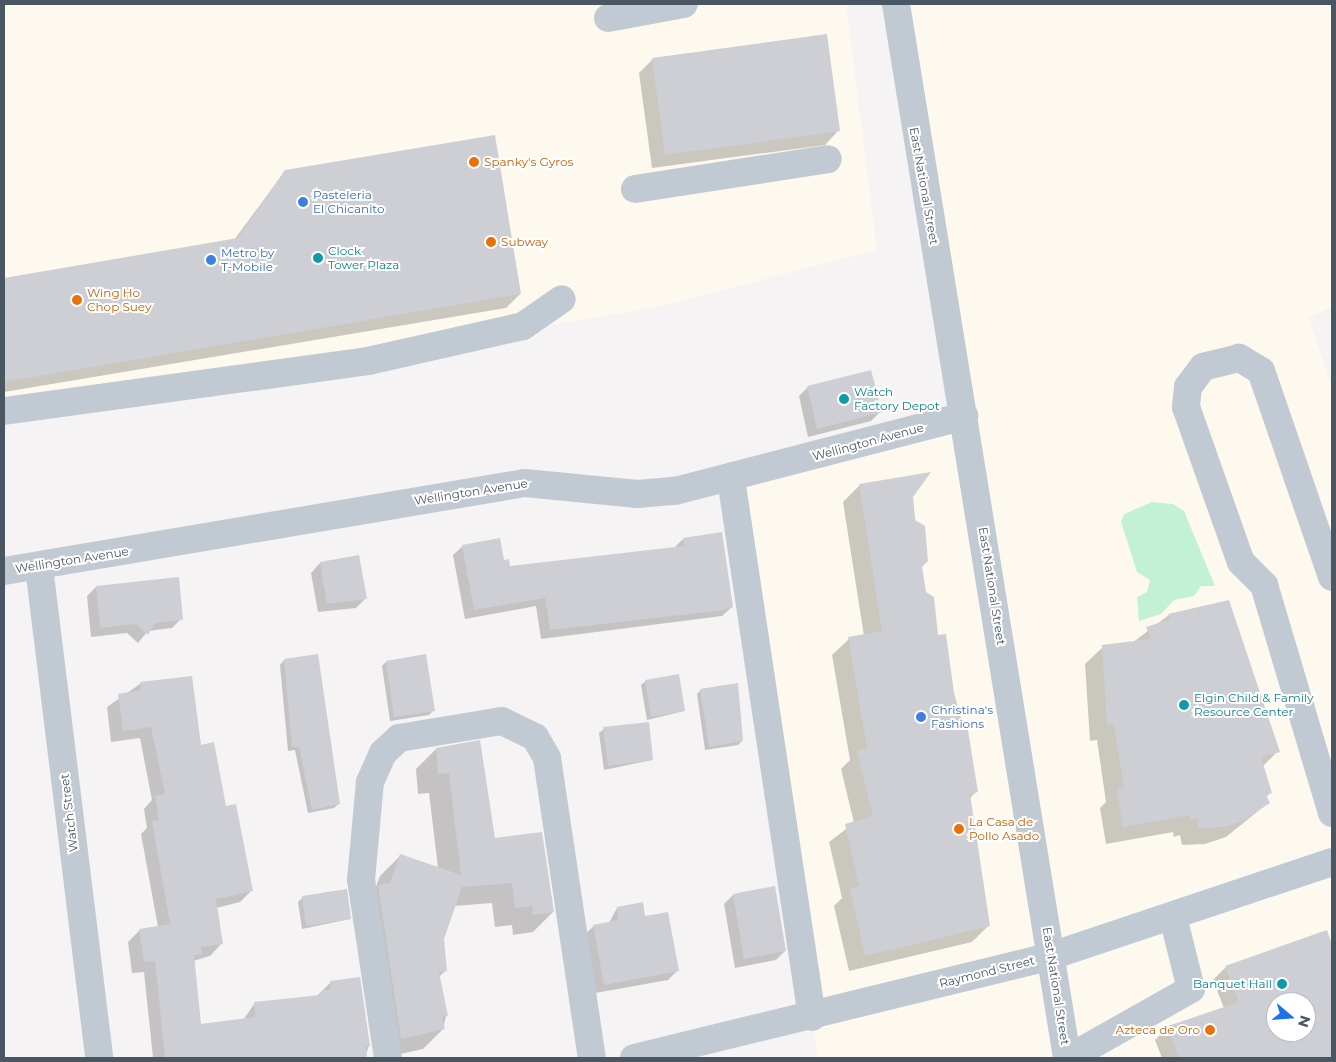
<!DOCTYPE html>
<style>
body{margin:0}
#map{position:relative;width:1336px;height:1062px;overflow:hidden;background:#f5f3f3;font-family:Montserrat,sans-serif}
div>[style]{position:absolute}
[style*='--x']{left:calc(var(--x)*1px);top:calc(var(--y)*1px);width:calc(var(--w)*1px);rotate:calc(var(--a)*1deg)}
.commercial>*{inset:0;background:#fdf9ef}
.green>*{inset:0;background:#c3f1d5}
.shadow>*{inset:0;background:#0003}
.building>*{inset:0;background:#cdcfd5}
.minor>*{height:28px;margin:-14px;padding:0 14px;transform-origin:14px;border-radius:14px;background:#c1cad2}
.dots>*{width:14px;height:14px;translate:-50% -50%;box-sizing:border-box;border:2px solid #fff;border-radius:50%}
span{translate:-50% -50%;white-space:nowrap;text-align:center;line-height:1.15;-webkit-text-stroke:4px #fff;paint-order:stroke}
.food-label{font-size:12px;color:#c56008}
.left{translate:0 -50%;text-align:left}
.right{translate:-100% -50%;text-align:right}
.street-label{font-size:12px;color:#4a5661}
.shop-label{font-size:12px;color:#366cbe}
.culture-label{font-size:12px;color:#0d838f}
.frame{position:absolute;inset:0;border:5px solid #4a5661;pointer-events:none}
.north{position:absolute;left:1266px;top:992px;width:50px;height:50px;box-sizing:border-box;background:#fff;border:1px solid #b7bbc0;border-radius:50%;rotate:108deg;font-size:14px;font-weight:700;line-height:20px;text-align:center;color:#4a5661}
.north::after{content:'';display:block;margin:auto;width:18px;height:22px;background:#1a73e8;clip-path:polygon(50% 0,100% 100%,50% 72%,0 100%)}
</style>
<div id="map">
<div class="commercial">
<i style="clip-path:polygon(4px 4px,846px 4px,877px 250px,657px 307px,4px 416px)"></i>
<i style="clip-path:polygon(evenodd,896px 4px,1332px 4px,1332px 307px,1308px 317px,1332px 388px,1332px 1058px,818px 1058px,731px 479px,964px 416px,896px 4px,1276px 1002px,1306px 1002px,1306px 1032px,1276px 1032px,1276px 1002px)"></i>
</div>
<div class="green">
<i style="clip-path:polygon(1152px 502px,1173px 504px,1184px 511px,1215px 586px,1201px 586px,1194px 596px,1174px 600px,1161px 614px,1139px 621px,1137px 597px,1147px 592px,1150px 580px,1137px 572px,1121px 522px,1124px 514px)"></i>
</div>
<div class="shadow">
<i style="clip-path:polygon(653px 59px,838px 131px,825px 145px,652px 168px,639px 73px)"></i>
<i style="clip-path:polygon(285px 171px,520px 294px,506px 308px,4px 392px,4px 279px,234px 240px)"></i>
<i style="clip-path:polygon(808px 387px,880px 412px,871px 421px,808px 437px,799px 396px)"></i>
<i style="clip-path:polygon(860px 485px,912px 496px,925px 592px,977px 791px,970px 798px,989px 925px,972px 942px,849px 971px,834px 906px,842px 898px,829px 842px,854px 823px,841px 769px,850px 760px,832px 655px,849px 639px,864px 636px,843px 502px)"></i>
<i style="clip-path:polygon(683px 539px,732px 607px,722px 616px,541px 639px,536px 606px,465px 619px,453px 555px,463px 546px,509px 568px,674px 548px)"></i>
<i style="clip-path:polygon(320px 563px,365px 599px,356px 608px,318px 612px,311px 573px)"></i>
<i style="clip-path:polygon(96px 587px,181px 619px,172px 628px,148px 631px,138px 643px,127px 633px,91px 637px,87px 596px)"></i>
<i style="clip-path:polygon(1169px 615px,1278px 751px,1263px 766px,1271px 792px,1266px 797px,1268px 803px,1226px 837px,1205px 844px,1182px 845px,1180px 835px,1174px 837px,1173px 832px,1106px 844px,1100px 808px,1106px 802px,1097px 740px,1090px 741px,1085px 664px,1103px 647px,1132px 643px)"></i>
<i style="clip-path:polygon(284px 660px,339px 803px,334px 808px,308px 813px,295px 750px,288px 751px,280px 665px)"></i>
<i style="clip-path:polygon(386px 662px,434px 710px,429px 715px,390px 721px,382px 666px)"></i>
<i style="clip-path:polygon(646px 681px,684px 711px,647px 720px,641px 685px)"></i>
<i style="clip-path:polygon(140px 684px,200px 746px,251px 891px,240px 902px,216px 908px,221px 944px,210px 956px,193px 961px,200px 1025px,243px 1020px,255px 1003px,316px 997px,331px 982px,369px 1045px,365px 1058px,153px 1058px,144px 972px,132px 973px,128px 942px,140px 930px,158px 927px,141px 834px,147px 828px,144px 809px,152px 800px,140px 738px,111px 742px,107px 707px)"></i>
<i style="clip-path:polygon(701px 690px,742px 741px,738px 745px,705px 750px,697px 694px)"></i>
<i style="clip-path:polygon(604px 729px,652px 760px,604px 770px,599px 733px)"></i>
<i style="clip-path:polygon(436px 749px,494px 839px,553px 912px,533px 932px,513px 935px,512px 925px,495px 927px,492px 903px,454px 906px,443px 938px,446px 970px,439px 977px,446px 1016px,443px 1029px,423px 1049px,382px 1058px,375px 889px,380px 876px,400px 856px,438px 868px,429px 793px,418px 794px,416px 769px)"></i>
<i style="clip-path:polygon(774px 887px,785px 951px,776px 960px,735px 968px,724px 904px,733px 895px)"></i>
<i style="clip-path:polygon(303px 897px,350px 919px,302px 929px,298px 902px)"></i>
<i style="clip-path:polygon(617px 908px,644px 917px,677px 971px,668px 980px,595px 993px,584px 935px,594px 926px,609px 923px)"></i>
<i style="clip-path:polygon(evenodd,1326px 932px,1332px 949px,1331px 1058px,1162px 1058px,1155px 1040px,1168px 1027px,1224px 1008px,1213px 980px,1226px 967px,1326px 932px,1276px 1002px,1306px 1002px,1306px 1032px,1276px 1032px,1276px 1002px)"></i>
</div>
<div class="building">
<i style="clip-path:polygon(827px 34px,840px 131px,665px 155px,652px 58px)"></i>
<i style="clip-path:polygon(495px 135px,521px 294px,4px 382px,4px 278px,238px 238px,285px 170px)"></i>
<i style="clip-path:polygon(871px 370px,882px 412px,817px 429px,807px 386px)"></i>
<i style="clip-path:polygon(931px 472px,913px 497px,915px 520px,925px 526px,928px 561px,922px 567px,926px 592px,934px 597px,938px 635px,946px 634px,954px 693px,963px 725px,967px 724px,978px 792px,970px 794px,990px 926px,865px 956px,850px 889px,859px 886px,845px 824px,873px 816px,857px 751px,867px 748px,848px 637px,882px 631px,859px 484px)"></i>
<i style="clip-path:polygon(722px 532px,733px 607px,725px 610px,550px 630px,545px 598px,474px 610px,462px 545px,500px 538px,504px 560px,509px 559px,510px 566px,684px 546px,683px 538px)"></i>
<i style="clip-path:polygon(359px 555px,367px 599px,327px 604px,320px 562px)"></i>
<i style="clip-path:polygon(179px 577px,183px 620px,155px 623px,148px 635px,136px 624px,100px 628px,96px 586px)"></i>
<i style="clip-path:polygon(1229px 600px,1280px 752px,1261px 757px,1272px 793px,1266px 795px,1270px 803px,1244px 820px,1224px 827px,1199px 828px,1197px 818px,1191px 820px,1190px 815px,1123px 827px,1117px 789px,1124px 788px,1114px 724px,1107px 725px,1102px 645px,1151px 639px,1146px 627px,1171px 619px,1168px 614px)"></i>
<i style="clip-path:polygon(318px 654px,340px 804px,312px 810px,299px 747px,292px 747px,284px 659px)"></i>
<i style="clip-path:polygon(426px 654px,435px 711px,394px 717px,386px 661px)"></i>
<i style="clip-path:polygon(679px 674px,685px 711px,651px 717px,645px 680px)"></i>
<i style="clip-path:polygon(192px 676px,201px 745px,214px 742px,226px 806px,236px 804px,253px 891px,216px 899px,223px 944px,201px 947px,202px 954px,194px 955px,201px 1024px,255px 1017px,254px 1002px,321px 995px,321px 991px,331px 989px,330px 981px,360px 977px,370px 1046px,366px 1047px,367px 1058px,165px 1058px,155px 961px,144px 962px,139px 929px,170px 924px,152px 821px,159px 820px,155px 796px,165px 794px,151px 727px,123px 731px,118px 694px,141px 690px,140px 682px)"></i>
<i style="clip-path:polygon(738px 683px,743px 741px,709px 747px,700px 689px)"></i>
<i style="clip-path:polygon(649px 722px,653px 760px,608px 766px,603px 727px)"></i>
<i style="clip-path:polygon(480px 740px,495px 838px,542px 832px,554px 912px,533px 915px,532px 906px,515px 908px,512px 883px,462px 887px,444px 939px,447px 971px,439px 972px,448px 1016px,442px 1017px,445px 1029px,401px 1039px,378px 885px,390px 883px,400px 854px,461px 875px,449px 773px,438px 774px,436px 748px)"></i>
<i style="clip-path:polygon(775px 886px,786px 951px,744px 959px,733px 894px)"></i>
<i style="clip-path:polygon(347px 889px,351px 919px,306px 926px,302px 896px)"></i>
<i style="clip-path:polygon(643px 902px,645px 916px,668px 912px,679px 971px,604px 985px,593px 925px,618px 920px,617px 907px)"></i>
<i style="clip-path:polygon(evenodd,1327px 930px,1332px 945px,1332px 1058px,1179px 1058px,1168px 1026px,1239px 1002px,1225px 966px,1327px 930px,1276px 1002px,1306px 1002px,1306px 1032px,1276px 1032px,1276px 1002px)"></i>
</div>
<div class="minor">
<i style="--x:896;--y:4;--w:1068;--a:80.78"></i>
<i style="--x:608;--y:18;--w:77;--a:-10.4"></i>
<i style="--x:635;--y:189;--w:195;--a:-8.8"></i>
<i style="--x:4;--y:411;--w:367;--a:-7.8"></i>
<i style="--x:368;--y:361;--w:159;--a:-12.7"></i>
<i style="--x:523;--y:326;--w:47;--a:-34.7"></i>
<i style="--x:731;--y:479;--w:544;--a:81.44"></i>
<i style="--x:39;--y:567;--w:495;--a:83"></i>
<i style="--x:4;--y:571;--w:528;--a:-9.59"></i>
<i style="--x:525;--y:483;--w:113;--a:5.6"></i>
<i style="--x:637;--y:494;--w:38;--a:-5"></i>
<i style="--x:675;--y:491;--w:299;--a:-14.5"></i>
<i style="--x:1332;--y:577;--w:218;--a:-109"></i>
<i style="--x:1261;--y:371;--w:26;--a:-149"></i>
<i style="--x:1239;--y:358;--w:37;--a:166"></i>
<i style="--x:1203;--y:367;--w:25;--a:127"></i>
<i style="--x:1188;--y:387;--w:20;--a:96"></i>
<i style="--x:1186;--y:407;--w:164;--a:70.5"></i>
<i style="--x:1241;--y:562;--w:33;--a:45"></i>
<i style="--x:1264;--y:585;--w:238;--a:73.4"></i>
<i style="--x:388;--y:1058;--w:180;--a:-98.6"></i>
<i style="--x:361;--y:880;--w:98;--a:-84.8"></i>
<i style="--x:370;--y:782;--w:32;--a:-66"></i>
<i style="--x:383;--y:753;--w:22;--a:-43"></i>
<i style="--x:399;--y:738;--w:104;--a:-9.4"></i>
<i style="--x:502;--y:721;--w:37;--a:26"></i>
<i style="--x:535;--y:737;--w:24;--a:60"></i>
<i style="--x:547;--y:758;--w:303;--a:81.5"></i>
<i style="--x:634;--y:1058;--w:429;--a:-13.7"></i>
<i style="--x:1051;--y:956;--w:296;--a:-18.5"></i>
<i style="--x:1069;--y:1058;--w:140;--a:-29.5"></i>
<i style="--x:1191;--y:989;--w:74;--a:-104"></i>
</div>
<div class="dots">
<i style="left:474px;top:162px;background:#e8710a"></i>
<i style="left:303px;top:202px;background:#3f7fe0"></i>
<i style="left:491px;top:242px;background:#e8710a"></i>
<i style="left:318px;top:258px;background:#0f9aa8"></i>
<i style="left:211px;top:260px;background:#3f7fe0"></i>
<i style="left:77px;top:300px;background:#e8710a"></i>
<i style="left:844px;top:399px;background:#0f9aa8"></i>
<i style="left:1184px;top:705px;background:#0f9aa8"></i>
<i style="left:921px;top:717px;background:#3f7fe0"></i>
<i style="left:959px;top:829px;background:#e8710a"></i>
<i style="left:1282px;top:984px;background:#0f9aa8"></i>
<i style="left:1210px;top:1030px;background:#e8710a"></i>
</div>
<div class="food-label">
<span class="left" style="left:484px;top:162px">Spanky's Gyros</span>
<span class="left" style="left:501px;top:242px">Subway</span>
<span class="left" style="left:87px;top:300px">Wing Ho<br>Chop Suey</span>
<span class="left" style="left:969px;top:829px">La Casa de<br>Pollo Asado</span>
<span class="right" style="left:1200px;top:1030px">Azteca de Oro</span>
</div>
<div class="street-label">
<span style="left:924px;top:186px;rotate:80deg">East National Street</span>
<span style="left:868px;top:442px;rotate:-15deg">Wellington Avenue</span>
<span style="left:471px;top:492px;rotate:-9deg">Wellington Avenue</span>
<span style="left:72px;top:560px;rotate:-9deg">Wellington Avenue</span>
<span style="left:992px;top:586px;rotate:81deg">East National Street</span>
<span style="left:69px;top:813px;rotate:-97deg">Watch Street</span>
<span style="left:987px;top:972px;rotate:-14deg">Raymond Street</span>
<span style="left:1056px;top:986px;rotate:81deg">East National Street</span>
</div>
<div class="shop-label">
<span class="left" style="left:313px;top:202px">Pasteleria<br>El Chicanito</span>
<span class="left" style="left:221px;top:260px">Metro by<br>T-Mobile</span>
<span class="left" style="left:931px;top:717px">Christina's<br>Fashions</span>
</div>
<div class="culture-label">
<span class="left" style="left:328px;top:258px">Clock<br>Tower Plaza</span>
<span class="left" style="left:854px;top:399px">Watch<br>Factory Depot</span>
<span class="left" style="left:1194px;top:705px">Elgin Child &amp; Family<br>Resource Center</span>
<span class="right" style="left:1272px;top:984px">Banquet Hall</span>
</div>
<div class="frame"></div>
<div class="north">N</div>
</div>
